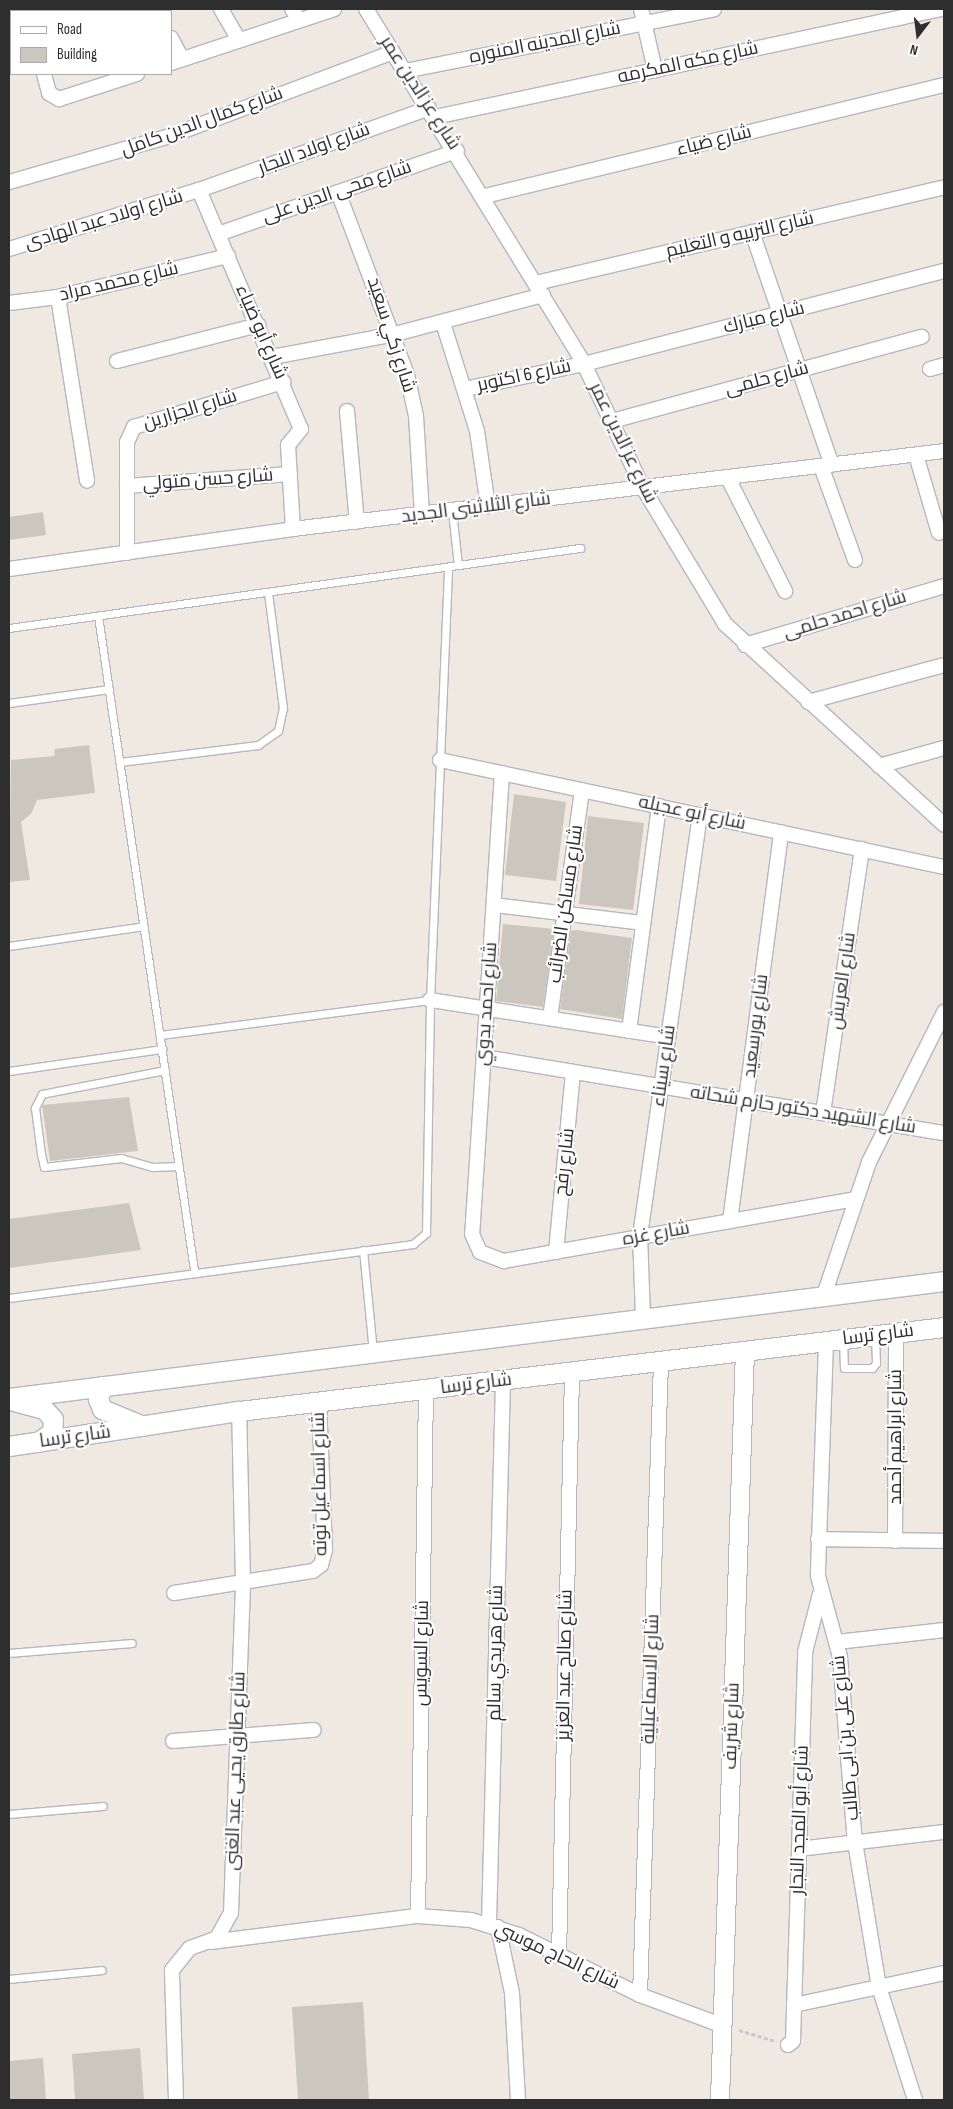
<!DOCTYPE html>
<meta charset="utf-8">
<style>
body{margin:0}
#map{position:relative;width:953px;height:2109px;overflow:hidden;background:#efe9e1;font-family:"Sofia Sans Condensed",Cairo,sans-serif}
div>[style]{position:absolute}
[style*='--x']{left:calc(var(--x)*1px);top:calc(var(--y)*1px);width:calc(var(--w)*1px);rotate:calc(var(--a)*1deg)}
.building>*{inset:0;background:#cbc7bf}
.path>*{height:3px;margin-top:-1.5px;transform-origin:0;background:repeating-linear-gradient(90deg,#c9c9c9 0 4px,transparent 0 6.5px)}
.roads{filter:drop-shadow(1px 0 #b4b7c1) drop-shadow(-1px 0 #b4b7c1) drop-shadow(0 1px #b4b7c1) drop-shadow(0 -1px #b4b7c1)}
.service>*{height:7px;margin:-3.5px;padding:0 3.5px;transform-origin:3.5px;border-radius:3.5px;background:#fff}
.minor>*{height:14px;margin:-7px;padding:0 7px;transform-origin:7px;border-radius:7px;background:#fff}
.tertiary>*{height:18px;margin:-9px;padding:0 9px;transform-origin:9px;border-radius:9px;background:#fff}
.secondary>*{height:19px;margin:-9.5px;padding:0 9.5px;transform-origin:9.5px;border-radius:9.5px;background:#fff}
span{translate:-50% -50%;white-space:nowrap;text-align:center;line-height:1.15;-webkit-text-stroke:4px #fff;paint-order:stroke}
.street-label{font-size:19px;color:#2e2e2e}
.frame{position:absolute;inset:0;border:10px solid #2e2e2e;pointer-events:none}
.legend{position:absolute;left:10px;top:10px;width:162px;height:65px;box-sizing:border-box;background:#fff;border:1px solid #ababab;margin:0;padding:6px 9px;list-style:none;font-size:15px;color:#2e2e2e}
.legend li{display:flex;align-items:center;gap:10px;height:25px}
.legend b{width:25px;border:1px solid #ababab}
.north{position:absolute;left:893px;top:10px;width:50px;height:50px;-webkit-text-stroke:4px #fff;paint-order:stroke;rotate:195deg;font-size:14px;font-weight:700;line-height:20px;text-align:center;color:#2e2e2e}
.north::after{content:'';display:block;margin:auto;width:18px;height:22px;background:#2e2e2e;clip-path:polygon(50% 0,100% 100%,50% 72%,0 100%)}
</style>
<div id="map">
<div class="building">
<i style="clip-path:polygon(43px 512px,46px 535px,9px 540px,9px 517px)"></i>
<i style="clip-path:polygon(89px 745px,95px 793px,37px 800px,31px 814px,21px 822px,30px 880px,9px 882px,11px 760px,54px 756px,55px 749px)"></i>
<i style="clip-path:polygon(514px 794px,566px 802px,556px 881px,505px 875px)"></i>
<i style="clip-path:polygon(588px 816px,644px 823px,633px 910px,579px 904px)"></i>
<i style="clip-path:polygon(503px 924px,554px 929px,543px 1007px,496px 1001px)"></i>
<i style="clip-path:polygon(576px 930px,632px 938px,622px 1019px,560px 1009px,571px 931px)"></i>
<i style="clip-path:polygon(129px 1097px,138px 1151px,50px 1161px,42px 1105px)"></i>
<i style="clip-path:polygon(129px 1203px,141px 1250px,9px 1268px,9px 1219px)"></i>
<i style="clip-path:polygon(363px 2002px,369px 2100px,298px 2100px,292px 2007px)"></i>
<i style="clip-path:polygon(140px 2048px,144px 2100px,75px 2100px,72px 2054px)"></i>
<i style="clip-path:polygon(43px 2058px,46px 2100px,9px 2100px,9px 2061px)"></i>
</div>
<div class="path">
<i style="--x:739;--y:2030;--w:39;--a:17"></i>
</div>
<div class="roads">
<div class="service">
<i style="--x:452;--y:511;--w:54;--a:83.7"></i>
<i style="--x:98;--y:616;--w:661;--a:81.65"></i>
<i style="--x:9;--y:628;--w:577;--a:-7.98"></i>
<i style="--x:9;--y:703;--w:101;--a:-8"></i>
<i style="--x:120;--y:762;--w:139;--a:-7"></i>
<i style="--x:258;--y:745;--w:24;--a:-35"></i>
<i style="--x:278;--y:731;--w:24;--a:-78"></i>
<i style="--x:283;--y:708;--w:117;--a:-97.4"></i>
<i style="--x:9;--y:946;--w:136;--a:-8.4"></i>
<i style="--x:160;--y:1035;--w:272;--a:-7.4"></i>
<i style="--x:165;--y:1070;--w:125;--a:169"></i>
<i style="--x:42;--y:1094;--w:16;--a:117"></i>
<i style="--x:35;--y:1108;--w:46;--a:82.6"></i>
<i style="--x:41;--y:1154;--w:13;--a:77"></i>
<i style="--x:44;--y:1167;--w:78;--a:-6.7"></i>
<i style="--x:121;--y:1158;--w:33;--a:16"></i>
<i style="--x:153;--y:1167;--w:26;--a:-2"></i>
<i style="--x:9;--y:1071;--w:155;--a:-8.2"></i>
<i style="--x:363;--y:1250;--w:102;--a:84.4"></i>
<i style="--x:9;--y:1298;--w:408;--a:-7.6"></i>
<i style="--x:413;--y:1244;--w:17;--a:-40"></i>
<i style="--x:426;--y:1233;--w:233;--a:-89"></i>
<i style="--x:430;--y:1000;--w:433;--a:-87.6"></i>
<i style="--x:843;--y:1340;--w:28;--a:88"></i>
<i style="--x:844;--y:1368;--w:28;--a:0"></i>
<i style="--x:872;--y:1368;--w:6;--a:-51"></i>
<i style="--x:876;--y:1363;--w:27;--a:-92"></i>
<i style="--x:9;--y:1653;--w:123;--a:-4.6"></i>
<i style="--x:9;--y:1814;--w:94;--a:-4.9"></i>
<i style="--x:9;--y:1979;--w:93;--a:-5.5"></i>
</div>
<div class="minor">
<i style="--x:32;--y:9;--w:2;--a:63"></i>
<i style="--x:155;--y:9;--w:3;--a:45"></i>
<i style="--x:221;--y:9;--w:36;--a:60"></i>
<i style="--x:292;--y:9;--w:13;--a:58"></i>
<i style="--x:366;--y:9;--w:417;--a:58.4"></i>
<i style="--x:584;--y:364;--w:137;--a:64.6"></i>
<i style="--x:643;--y:488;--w:159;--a:58.9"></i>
<i style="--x:725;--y:624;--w:297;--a:42.5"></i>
<i style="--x:641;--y:9;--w:63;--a:77.1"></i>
<i style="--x:171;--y:38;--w:24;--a:62"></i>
<i style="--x:171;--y:63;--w:172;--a:-18.3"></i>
<i style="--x:405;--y:71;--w:315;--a:-11.3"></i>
<i style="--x:44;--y:74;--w:20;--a:75"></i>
<i style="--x:49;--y:93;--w:12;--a:31"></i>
<i style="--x:59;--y:99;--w:82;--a:-17.8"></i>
<i style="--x:435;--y:117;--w:517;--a:-12.05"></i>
<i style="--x:9;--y:182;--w:167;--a:-15.9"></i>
<i style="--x:170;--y:136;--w:238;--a:-20.6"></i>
<i style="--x:199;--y:190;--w:260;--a:66.9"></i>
<i style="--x:301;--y:429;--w:21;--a:129"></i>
<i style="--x:288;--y:445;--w:84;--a:86.6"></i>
<i style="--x:338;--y:192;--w:196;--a:69.3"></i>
<i style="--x:407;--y:375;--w:42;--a:77.6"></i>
<i style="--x:416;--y:416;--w:98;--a:86.5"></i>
<i style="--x:485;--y:196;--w:472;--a:-13.6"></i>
<i style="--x:752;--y:232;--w:246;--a:71.1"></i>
<i style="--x:218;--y:234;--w:253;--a:-19.2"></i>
<i style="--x:9;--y:249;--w:199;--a:-17.3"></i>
<i style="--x:199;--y:190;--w:244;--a:-19.6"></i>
<i style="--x:536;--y:283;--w:419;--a:-13.2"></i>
<i style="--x:58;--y:297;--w:186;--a:81"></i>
<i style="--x:9;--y:303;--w:49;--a:-7"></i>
<i style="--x:58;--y:297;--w:175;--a:-13.6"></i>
<i style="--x:443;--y:323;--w:113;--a:72.5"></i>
<i style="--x:477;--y:431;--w:76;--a:81.7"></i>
<i style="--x:272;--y:357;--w:125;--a:-10.6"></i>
<i style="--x:395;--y:334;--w:153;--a:-14.8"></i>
<i style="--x:117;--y:361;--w:146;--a:-14.3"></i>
<i style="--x:930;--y:369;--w:15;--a:-16"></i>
<i style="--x:465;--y:389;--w:122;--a:-11.9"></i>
<i style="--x:584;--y:364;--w:372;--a:-14.5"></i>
<i style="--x:347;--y:411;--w:111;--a:84.9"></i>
<i style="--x:612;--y:421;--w:321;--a:-15.2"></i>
<i style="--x:916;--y:455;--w:81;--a:73.6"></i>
<i style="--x:821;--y:466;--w:100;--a:70.1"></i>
<i style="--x:728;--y:478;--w:127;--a:63.2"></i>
<i style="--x:127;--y:486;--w:163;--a:-4.2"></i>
<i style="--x:127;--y:553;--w:111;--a:-90"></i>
<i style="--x:127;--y:442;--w:17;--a:-65"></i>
<i style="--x:134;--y:427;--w:156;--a:-16.8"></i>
<i style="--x:9;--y:569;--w:287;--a:-8"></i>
<i style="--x:293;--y:529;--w:656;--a:-6.83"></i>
<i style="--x:745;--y:645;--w:208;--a:-16.5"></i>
<i style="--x:808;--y:702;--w:141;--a:-15.2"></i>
<i style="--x:440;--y:760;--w:515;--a:11.99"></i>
<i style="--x:879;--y:766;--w:67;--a:-15.5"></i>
<i style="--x:502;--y:773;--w:462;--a:93.7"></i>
<i style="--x:472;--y:1234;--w:20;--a:66"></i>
<i style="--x:480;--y:1252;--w:26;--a:21"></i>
<i style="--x:504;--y:1261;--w:355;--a:-10"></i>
<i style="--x:494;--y:905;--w:150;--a:6.9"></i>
<i style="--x:430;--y:1000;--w:241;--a:8.8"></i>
<i style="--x:550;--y:1018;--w:230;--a:-82"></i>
<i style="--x:629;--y:1031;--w:227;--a:-82.4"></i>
<i style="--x:484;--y:1057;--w:466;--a:9.4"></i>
<i style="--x:823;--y:1113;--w:267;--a:-81.6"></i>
<i style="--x:730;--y:1221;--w:392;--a:-82.5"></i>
<i style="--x:556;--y:1252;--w:181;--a:-84.6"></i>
<i style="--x:824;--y:1295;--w:140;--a:-71.3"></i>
<i style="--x:869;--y:1162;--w:168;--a:-63.4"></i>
<i style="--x:643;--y:1317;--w:81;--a:-92.1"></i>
<i style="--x:640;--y:1236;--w:425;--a:-81.9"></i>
<i style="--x:826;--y:1342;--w:234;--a:92"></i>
<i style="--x:818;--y:1576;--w:84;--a:74.8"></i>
<i style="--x:840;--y:1657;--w:186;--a:85.4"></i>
<i style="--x:855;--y:1842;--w:147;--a:80.6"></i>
<i style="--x:879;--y:1987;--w:119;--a:72.3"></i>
<i style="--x:818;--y:1539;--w:126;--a:0.9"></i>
<i style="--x:895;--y:1541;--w:208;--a:-89.7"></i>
<i style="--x:174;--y:1593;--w:141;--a:-9"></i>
<i style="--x:313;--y:1571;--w:10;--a:-37"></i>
<i style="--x:321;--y:1565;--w:16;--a:-75"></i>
<i style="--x:325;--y:1550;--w:148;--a:-92.3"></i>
<i style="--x:837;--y:1642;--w:108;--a:-6.4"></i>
<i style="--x:173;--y:1741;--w:141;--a:-4.5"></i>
<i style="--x:799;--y:1849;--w:146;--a:-6.7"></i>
<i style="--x:418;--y:1916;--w:526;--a:-89.13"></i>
<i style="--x:489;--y:1924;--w:543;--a:-88.52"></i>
<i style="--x:498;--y:1927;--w:67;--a:78"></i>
<i style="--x:512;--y:1993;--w:107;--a:86.8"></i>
<i style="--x:211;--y:1942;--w:209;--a:-7.2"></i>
<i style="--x:418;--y:1916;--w:53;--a:4.3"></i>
<i style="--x:471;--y:1920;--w:50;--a:17.4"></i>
<i style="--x:519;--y:1935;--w:135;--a:26.4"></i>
<i style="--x:640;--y:1995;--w:86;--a:20.3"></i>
<i style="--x:559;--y:1956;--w:583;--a:-88.72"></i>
<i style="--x:640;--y:1995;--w:632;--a:-88.1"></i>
<i style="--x:794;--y:2005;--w:153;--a:-12"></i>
<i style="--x:788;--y:2045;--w:6;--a:-39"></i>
<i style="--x:793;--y:2041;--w:389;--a:-88.2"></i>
<i style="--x:805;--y:1652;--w:60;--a:-75.5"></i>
<i style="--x:176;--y:2100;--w:130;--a:-91.8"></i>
<i style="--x:172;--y:1970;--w:28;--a:-51"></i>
<i style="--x:190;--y:1948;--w:29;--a:-20"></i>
<i style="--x:217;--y:1938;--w:29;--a:-61"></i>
<i style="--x:231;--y:1913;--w:331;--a:-87.9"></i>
<i style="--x:243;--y:1582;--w:171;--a:-91.3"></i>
</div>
<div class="tertiary">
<i style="--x:720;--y:2100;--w:748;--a:-88.09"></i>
</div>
<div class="secondary">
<i style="--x:102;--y:1386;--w:14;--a:107"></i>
<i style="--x:98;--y:1399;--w:11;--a:68"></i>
<i style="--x:102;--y:1409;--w:44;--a:22.5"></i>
<i style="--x:9;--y:1398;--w:942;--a:-7.13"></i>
<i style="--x:14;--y:1401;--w:31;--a:15"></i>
<i style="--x:44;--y:1409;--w:13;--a:48"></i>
<i style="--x:53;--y:1419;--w:13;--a:94"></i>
<i style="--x:52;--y:1432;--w:17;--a:144"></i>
<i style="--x:9;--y:1446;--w:233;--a:-8.7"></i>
<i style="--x:239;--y:1411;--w:710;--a:-6.79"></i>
</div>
</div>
<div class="street-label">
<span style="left:545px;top:43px;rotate:-11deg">شارع المدينه المنوره</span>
<span style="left:688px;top:63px;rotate:-12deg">شارع مكه المكرمه</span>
<span style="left:420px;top:93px;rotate:57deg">شارع عز الدين عمر</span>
<span style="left:202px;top:122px;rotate:-20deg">شارع كمال الدين كامل</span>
<span style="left:714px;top:141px;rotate:-14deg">شارع ضياء</span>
<span style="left:314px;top:149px;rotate:-20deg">شارع اولاد النجار</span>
<span style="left:337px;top:192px;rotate:-19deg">شارع محى الدين على</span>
<span style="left:104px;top:220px;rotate:-17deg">شارع اولاد عبد الهادى</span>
<span style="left:740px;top:235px;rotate:-13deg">شارع التربيه و التعليم</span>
<span style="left:119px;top:282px;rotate:-13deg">شارع محمد مراد</span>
<span style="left:764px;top:318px;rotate:-14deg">شارع مبارك</span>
<span style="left:261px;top:332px;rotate:66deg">شارع أبو ضياء</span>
<span style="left:391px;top:335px;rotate:72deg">شارع زكي سعيد</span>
<span style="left:524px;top:376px;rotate:-12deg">شارع 6 اكتوبر</span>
<span style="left:767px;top:379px;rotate:-15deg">شارع حلمى</span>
<span style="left:190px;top:410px;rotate:-17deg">شارع الجزارين</span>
<span style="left:623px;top:443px;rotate:64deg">شارع عز الدين عمر</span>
<span style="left:208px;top:480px;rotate:-4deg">شارع حسن متولي</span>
<span style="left:476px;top:508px;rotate:-7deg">شارع الثلاثينى الجديد</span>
<span style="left:845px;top:615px;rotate:-17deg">شارع احمد حلمى</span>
<span style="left:692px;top:813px;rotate:12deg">شارع أبو عجيله</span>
<span style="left:566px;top:904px;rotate:-82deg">شارع مساكن الضرائب</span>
<span style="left:843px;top:981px;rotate:-82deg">شارع العريش</span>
<span style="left:487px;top:1004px;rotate:-86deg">شارع احمد بدوي</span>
<span style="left:756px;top:1026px;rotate:-83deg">شارع بورسعيد</span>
<span style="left:664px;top:1066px;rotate:-82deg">شارع سيناء</span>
<span style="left:803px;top:1110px;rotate:9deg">شارع الشهيد دكتور حازم شحاته</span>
<span style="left:565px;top:1162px;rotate:-84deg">شارع رفح</span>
<span style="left:656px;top:1234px;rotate:-10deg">شارع غزه</span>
<span style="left:878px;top:1335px;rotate:-7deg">شارع ترسا</span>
<span style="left:476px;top:1384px;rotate:-7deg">شارع ترسا</span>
<span style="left:75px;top:1437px;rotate:-8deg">شارع ترسا</span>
<span style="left:896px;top:1437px;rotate:-90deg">شارع ابراهيم أحمد</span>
<span style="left:320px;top:1484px;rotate:-91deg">شارع اسماعيل توته</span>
<span style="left:422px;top:1653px;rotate:-89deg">شارع السويس</span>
<span style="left:496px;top:1653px;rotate:-89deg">شارع هريدي سالم</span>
<span style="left:565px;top:1665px;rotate:-89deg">شارع صالح عبد العزيز</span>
<span style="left:651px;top:1679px;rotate:-88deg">شارع الاسماعيلية</span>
<span style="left:732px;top:1726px;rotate:-88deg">شارع شريف</span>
<span style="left:846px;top:1738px;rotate:-95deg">شارع على بن ابى طالب</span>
<span style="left:236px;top:1771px;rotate:-88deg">شارع طارق يحيى عبد الغنى</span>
<span style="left:800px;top:1820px;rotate:-88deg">شارع أبو المجد النجار</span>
<span style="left:557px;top:1956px;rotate:25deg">شارع الحاج موسي</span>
</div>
<div class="frame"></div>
<ul class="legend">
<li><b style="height:6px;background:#fff"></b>Road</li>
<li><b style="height:14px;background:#cbc7bf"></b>Building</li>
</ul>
<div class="north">N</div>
</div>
